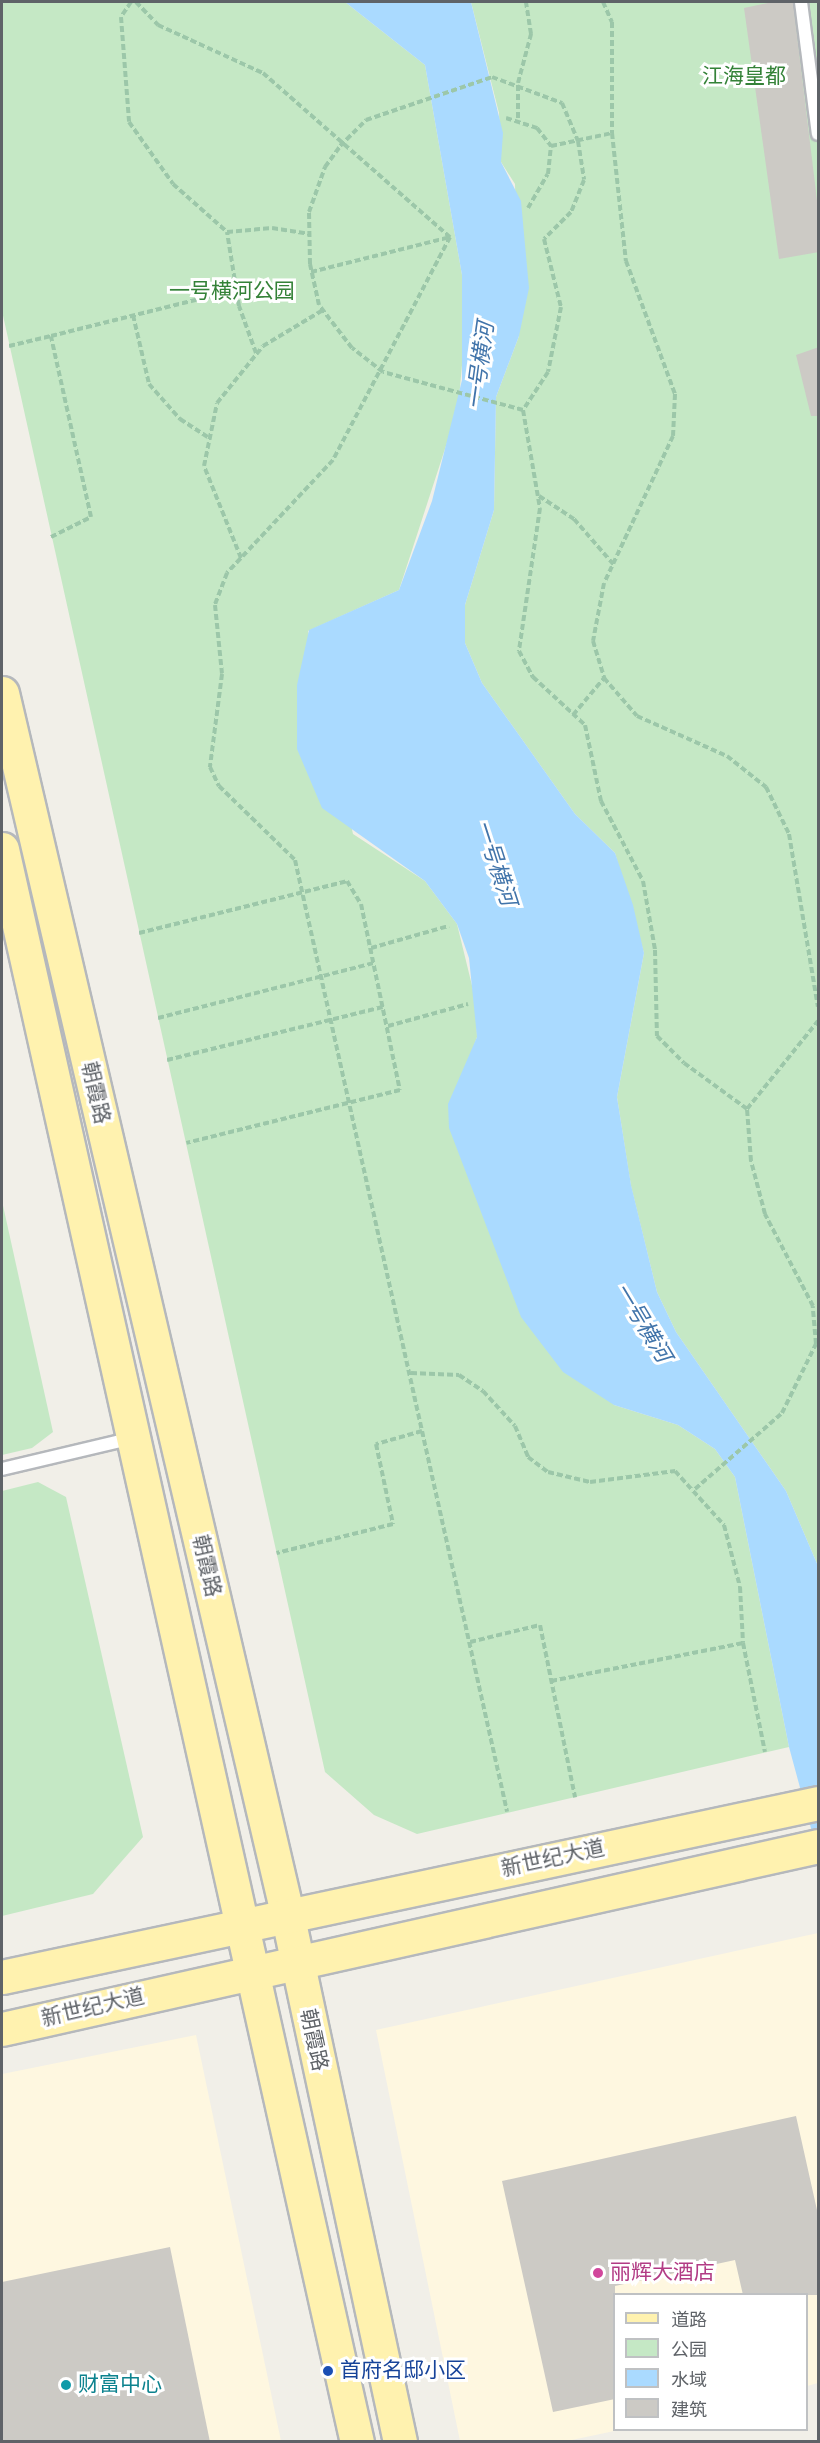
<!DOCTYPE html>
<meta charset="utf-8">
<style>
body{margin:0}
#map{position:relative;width:820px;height:2443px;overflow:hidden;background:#f1efe8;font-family:"Alegreya Sans","Noto Sans SC",sans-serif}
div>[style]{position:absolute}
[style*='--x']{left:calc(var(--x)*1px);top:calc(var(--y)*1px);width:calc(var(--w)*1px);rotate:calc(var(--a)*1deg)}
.commercial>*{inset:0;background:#fef7e0}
.green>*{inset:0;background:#c5e8c5}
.water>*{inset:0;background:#aadaff}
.building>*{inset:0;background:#cccac5}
.path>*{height:4px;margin-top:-2px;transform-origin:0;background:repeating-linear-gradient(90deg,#9cc7a9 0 6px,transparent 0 9px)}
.roads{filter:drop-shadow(2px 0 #b5b8bc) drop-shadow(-2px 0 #b5b8bc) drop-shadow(0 2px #b5b8bc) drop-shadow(0 -2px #b5b8bc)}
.service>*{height:12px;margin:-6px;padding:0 6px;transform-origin:6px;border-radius:6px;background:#fff}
.primary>*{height:33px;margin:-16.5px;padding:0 16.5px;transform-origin:16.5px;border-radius:16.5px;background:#fff2af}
.dots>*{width:16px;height:16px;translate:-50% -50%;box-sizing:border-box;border:3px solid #fff;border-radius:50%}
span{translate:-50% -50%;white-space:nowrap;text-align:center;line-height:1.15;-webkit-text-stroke:6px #fff;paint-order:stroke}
.park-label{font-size:21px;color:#348238}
.street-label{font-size:21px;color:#5f6368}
.hotel-label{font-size:21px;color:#b23c85}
.left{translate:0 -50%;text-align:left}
.transit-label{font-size:21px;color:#164399}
.culture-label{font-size:21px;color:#0d838f}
.water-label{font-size:22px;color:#4174aa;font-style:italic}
.frame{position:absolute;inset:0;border:3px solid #5f6368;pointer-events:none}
.legend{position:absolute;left:613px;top:2293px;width:195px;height:138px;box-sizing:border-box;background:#fff;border:2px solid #bfc1c3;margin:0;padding:8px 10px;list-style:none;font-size:18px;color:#5f6368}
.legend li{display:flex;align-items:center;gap:12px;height:30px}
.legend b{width:30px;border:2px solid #bfc1c3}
</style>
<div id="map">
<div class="commercial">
<i style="clip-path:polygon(818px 1933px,818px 2383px,807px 2386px,806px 2294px,614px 2294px,614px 2430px,619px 2430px,567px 2441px,460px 2441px,376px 2030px)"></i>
<i style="clip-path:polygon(196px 2035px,281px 2441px,2px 2442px,2px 2074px)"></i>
</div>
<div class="green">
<i style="clip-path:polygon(2px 2px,345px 2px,425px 65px,462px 275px,465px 332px,458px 409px,399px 590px,308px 631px,353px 834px,425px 881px,457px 924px,476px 1002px,477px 1037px,467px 1065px,614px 1405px,678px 1425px,715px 1449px,735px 1477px,789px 1747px,417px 1834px,374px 1815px,325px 1772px,2px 311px)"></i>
<i style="clip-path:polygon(471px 2px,818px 2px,818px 1566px,786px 1491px,676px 1332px,657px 1292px,631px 1186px,617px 1097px,644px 953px,615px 853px,575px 814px,482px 683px,465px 643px,465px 605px,494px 510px,496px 397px,519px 336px,515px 184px,501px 162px,499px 113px)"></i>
<i style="clip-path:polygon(2px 1201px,53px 1432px,32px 1448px,2px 1455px)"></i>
<i style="clip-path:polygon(38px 1482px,66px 1497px,143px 1837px,93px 1894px,2px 1916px,2px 1491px)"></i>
</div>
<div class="water">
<i style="clip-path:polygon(345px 2px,471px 2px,503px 133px,501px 162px,521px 201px,529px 288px,519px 336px,496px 397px,494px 510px,465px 605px,465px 643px,482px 683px,575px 814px,615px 853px,633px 905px,644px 953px,617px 1097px,631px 1185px,657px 1292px,676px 1332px,786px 1491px,818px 1566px,818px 1854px,789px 1747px,735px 1477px,715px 1449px,678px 1425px,614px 1405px,563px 1372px,521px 1317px,449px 1128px,448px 1104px,477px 1037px,469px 958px,457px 924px,425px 881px,322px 808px,297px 749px,297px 685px,309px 630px,399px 590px,432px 501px,462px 380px,462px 275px,425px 65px)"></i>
</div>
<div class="building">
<i style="clip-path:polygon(773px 2px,793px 2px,819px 217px,819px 252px,779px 259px,744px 8px)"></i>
<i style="clip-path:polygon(819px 347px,819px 416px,811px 416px,796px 355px)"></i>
<i style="clip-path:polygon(796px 2116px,819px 2219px,819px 2295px,743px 2295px,735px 2260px,615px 2286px,615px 2399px,553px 2412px,502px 2181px)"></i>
<i style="clip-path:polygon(170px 2247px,210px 2442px,2px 2442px,2px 2282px)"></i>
</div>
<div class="path">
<i style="--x:131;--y:2;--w:18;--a:124"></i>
<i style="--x:121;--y:17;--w:105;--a:85.6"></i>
<i style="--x:129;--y:122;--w:76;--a:54.6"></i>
<i style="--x:173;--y:184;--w:72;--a:41.6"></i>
<i style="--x:136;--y:2;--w:32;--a:46"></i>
<i style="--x:158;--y:25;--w:115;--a:24.6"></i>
<i style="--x:263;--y:73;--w:249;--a:41.3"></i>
<i style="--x:450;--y:237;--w:252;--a:117.7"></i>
<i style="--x:333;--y:460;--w:155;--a:133.2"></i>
<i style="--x:227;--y:573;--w:34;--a:111"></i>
<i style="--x:215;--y:605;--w:69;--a:84.2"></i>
<i style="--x:222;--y:674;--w:94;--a:97.4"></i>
<i style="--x:210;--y:767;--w:21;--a:65"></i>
<i style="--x:219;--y:786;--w:106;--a:44.2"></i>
<i style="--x:295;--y:860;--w:585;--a:77.46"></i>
<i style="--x:422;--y:1431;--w:48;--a:164.2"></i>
<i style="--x:376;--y:1444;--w:82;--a:78"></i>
<i style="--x:393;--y:1524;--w:120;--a:166"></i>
<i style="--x:603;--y:2;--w:22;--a:66"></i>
<i style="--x:612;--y:22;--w:111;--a:90"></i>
<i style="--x:506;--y:118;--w:33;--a:18"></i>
<i style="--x:537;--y:128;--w:23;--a:52"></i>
<i style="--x:518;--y:118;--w:35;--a:-90"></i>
<i style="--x:518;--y:83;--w:51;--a:-75.1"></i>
<i style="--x:531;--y:34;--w:32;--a:-99"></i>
<i style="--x:528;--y:208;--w:39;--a:-60"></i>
<i style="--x:548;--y:174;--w:28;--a:-84"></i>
<i style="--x:551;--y:146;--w:62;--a:-12"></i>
<i style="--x:612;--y:133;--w:129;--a:83.8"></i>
<i style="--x:626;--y:261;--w:142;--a:69.8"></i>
<i style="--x:675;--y:394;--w:42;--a:92.7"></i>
<i style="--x:673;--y:436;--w:162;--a:115.1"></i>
<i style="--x:604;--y:583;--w:59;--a:100.7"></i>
<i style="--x:593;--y:641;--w:39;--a:73"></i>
<i style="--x:604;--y:678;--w:50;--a:49"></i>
<i style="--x:637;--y:716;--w:98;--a:24"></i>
<i style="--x:727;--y:756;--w:50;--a:38.5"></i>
<i style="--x:766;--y:787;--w:52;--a:63.9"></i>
<i style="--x:789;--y:834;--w:175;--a:80.5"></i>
<i style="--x:311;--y:272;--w:143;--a:-14.1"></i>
<i style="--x:133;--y:315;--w:71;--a:76.9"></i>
<i style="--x:149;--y:384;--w:47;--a:48.5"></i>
<i style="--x:180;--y:419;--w:33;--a:33"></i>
<i style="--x:9;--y:346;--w:43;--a:-13.4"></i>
<i style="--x:256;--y:353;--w:50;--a:-109.9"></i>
<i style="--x:239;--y:306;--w:75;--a:-99.2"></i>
<i style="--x:227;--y:232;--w:45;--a:-5.1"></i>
<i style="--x:272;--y:228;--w:37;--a:9"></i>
<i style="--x:523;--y:410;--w:145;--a:-164.8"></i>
<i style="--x:383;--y:372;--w:39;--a:-142"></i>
<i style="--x:352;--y:348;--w:54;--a:-127.5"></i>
<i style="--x:319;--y:305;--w:42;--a:-102.4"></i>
<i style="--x:310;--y:264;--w:52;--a:-91.1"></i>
<i style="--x:309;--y:212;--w:48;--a:-70.4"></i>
<i style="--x:325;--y:167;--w:26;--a:-54"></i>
<i style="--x:340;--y:146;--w:37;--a:-45"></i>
<i style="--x:366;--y:120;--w:133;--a:-18.8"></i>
<i style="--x:492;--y:77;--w:75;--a:20.4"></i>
<i style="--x:562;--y:103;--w:41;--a:67.2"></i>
<i style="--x:578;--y:141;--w:39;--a:81"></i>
<i style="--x:584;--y:180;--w:35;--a:112"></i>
<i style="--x:571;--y:212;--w:38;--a:135"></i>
<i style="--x:544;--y:239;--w:70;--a:76"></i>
<i style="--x:561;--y:307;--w:66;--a:101.3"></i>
<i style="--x:548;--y:372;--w:45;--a:123.3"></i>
<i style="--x:523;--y:410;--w:99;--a:80.2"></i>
<i style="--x:540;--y:508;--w:145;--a:98.4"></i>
<i style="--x:519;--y:651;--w:30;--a:62"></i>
<i style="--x:533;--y:677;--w:71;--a:42.7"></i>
<i style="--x:585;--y:725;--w:78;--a:78.1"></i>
<i style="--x:601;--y:801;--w:90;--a:62.3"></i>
<i style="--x:643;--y:881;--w:70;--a:80.1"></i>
<i style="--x:655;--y:950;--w:86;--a:88.7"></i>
<i style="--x:657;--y:1036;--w:38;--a:45"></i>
<i style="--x:684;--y:1063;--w:78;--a:36.1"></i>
<i style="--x:539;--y:496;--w:42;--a:33.3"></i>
<i style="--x:574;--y:519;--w:61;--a:49"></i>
<i style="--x:51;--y:537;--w:45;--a:-26.6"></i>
<i style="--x:91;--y:517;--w:185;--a:-102.5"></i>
<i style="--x:51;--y:336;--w:191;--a:-14"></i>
<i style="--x:241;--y:558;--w:99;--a:-111.9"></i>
<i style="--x:204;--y:466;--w:64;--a:-78.3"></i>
<i style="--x:217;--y:403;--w:73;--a:-51.1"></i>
<i style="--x:263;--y:346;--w:70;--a:-31"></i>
<i style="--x:573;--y:715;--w:48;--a:-50"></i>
<i style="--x:139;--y:933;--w:214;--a:-14"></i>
<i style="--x:347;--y:881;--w:27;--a:59"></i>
<i style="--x:361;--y:904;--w:190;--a:78.2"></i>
<i style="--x:400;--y:1090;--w:220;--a:166.1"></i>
<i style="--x:371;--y:948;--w:81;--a:-15.8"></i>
<i style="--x:158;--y:1018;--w:223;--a:-14.3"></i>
<i style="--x:388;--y:1026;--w:83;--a:-15.4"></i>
<i style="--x:167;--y:1060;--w:222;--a:-13.8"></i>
<i style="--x:411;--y:1373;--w:48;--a:2.4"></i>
<i style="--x:459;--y:1375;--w:29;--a:34"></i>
<i style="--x:483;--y:1391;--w:47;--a:47.6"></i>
<i style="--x:515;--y:1426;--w:34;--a:67"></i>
<i style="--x:528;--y:1457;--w:25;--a:37"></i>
<i style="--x:548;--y:1472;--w:43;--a:13.4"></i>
<i style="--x:590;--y:1482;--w:86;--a:-7.4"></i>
<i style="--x:675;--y:1471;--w:73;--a:47.8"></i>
<i style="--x:724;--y:1525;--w:64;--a:75.5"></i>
<i style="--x:740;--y:1587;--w:56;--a:86.9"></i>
<i style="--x:422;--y:1431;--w:390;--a:77.4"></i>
<i style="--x:695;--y:1489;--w:116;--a:-41.1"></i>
<i style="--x:782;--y:1413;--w:77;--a:-63.8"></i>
<i style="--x:816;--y:1344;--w:38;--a:-95"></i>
<i style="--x:813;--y:1306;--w:104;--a:-117.6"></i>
<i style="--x:765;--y:1214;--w:55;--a:-104.8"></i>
<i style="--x:751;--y:1161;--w:52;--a:-94.4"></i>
<i style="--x:747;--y:1109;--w:113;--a:-51.1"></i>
<i style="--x:470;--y:1642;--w:72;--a:-13.7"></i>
<i style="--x:540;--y:1625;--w:176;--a:78.5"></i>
<i style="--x:551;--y:1681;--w:196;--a:-11.2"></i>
<i style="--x:743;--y:1643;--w:111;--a:78.6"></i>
</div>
<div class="roads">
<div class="service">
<i style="--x:801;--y:2;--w:133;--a:82.7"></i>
<i style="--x:2;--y:1469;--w:135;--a:-13.3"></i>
</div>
<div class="primary">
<i style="--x:2;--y:693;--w:1253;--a:76.85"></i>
<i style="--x:287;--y:1913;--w:541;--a:77.94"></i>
<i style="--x:2;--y:849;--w:1632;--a:77.44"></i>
<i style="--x:2;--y:1977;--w:834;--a:-12.04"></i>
<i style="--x:2;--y:2029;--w:836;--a:-12.64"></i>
</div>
</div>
<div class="dots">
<i style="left:598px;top:2273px;background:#d1479c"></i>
<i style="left:328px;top:2371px;background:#1a4fb4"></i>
<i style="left:66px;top:2385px;background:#0f9aa8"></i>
</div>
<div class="park-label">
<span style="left:744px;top:77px">江海皇都</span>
<span style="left:232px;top:292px">一号横河公园</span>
</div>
<div class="street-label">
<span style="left:95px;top:1093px;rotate:77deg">朝霞路</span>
<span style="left:206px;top:1566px;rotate:77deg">朝霞路</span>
<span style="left:553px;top:1859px;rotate:-12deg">新世纪大道</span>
<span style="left:93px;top:2008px;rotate:-13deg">新世纪大道</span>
<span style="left:313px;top:2040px;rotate:78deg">朝霞路</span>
</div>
<div class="hotel-label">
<span class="left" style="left:610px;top:2273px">丽辉大酒店</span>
</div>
<div class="transit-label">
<span class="left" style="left:340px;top:2371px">首府名邸小区</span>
</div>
<div class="culture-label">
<span class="left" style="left:78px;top:2385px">财富中心</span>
</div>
<div class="water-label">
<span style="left:481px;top:366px;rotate:-82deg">一号横河</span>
<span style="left:495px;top:863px;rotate:72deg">一号横河</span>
<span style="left:642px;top:1323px;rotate:59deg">一号横河</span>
</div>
<div class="frame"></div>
<ul class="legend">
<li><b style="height:8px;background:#fff2af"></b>道路</li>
<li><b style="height:16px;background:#c5e8c5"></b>公园</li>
<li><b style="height:16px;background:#aadaff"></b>水域</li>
<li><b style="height:16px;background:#cccac5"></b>建筑</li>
</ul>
</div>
